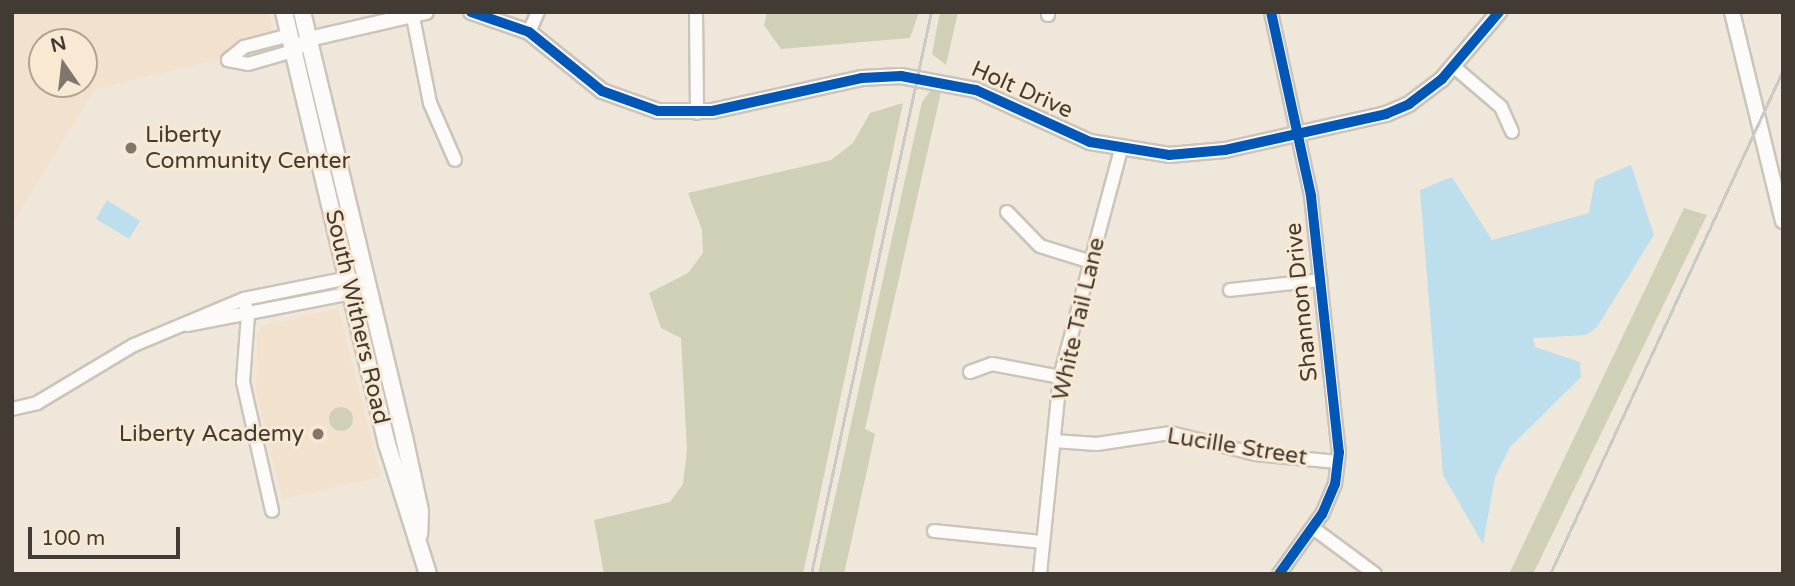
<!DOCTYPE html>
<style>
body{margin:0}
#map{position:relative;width:1795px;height:586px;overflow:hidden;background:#f0e7db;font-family:"Varela Round",sans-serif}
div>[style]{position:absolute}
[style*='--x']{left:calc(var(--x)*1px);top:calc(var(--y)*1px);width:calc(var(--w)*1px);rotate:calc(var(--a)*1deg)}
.built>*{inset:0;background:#f2e2cd}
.green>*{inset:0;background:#cfd0b6}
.round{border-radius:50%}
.water>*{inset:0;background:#bddeec}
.roads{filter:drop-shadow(2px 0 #cbc4bb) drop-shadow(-2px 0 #cbc4bb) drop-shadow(0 2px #cbc4bb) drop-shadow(0 -2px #cbc4bb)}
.minor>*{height:12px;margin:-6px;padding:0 6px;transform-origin:6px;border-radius:6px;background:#fdfbfa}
.tertiary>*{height:14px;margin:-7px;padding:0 7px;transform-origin:7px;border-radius:7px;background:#fdfbfa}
.secondary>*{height:16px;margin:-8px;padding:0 8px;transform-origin:8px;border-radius:8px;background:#fdfbfa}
.rail>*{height:2.5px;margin:-1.25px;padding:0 1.25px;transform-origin:1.25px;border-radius:1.25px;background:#cbc9c6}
.cycleway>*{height:10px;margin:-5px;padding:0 5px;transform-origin:5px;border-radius:5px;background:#0057b8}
.dots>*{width:19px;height:19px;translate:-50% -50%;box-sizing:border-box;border:4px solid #f9e8d2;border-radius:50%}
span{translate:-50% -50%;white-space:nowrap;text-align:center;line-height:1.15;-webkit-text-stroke:6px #f9e8d2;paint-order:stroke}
.street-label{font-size:23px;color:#423b33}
.poi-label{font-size:23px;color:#423b33}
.left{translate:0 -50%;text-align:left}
.right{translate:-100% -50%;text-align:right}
.frame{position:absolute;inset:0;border:14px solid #423b33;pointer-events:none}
.north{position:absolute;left:28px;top:28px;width:70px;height:70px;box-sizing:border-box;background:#f9e8d2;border:2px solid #b0a392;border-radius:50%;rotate:346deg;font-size:19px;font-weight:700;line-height:28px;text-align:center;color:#423b33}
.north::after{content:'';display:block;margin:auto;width:24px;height:32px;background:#7f776e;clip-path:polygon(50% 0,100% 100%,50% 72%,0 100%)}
.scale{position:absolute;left:28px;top:527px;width:152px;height:32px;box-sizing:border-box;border:4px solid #423b33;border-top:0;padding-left:9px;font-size:21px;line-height:24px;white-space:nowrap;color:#423b33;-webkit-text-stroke:5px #f9e8d2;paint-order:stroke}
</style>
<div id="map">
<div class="built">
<i style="clip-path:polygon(evenodd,12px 12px,269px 12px,277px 46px,95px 89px,12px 224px,12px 12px,42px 42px,84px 42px,84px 84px,42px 84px,42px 42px)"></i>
<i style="clip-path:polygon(338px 308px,381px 477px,282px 499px,256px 391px,257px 334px,261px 326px)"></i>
</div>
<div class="green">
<i style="clip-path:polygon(767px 12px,919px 12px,910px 38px,781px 49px,764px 25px)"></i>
<i style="clip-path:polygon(940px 12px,958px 12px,946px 65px,932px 54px)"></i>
<i style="clip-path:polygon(931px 90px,941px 92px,865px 429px,875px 434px,844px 574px,818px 574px,922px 102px)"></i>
<i style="clip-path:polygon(903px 103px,803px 574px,604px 574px,594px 520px,670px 502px,683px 484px,687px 450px,681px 338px,661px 328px,649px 293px,688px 273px,703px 253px,702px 230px,688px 193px,831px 160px,853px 143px,870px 113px)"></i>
<i style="clip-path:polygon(1684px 208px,1707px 215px,1533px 574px,1509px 574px)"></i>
<i class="round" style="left:329px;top:407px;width:24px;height:24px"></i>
</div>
<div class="water">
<i style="clip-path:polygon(1631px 165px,1654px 235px,1597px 327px,1586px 335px,1533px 338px,1535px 347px,1580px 362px,1581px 377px,1510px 447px,1495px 477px,1483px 544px,1443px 475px,1420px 190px,1452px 177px,1492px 240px,1589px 213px,1595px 180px)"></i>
<i style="clip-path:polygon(107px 200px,140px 221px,129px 239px,96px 219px)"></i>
</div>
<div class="roads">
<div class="minor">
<i style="--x:412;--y:12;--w:93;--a:78.8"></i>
<i style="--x:430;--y:103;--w:62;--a:66.3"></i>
<i style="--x:696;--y:12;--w:101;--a:89.4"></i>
<i style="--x:1048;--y:12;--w:3;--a:90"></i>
<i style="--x:1271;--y:12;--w:188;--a:77.7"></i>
<i style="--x:1311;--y:196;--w:258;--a:83.8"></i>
<i style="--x:1339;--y:452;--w:32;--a:97"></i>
<i style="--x:1335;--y:484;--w:33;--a:113"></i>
<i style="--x:1322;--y:514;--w:74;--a:125.6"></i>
<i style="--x:529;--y:32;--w:22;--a:-66"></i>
<i style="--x:228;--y:60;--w:21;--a:-39"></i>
<i style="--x:244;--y:47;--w:48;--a:-14.6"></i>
<i style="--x:228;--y:60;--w:20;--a:11"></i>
<i style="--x:248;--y:64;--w:47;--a:-16.1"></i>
<i style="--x:1453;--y:66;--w:63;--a:40.5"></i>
<i style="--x:1501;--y:107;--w:27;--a:66"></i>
<i style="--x:1007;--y:212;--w:47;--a:45.9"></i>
<i style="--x:1040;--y:246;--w:53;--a:17.4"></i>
<i style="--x:1230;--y:290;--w:91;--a:-6.3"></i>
<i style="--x:244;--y:299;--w:16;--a:76"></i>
<i style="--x:248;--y:315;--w:67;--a:94.3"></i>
<i style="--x:243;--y:382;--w:132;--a:77.3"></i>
<i style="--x:187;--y:325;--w:167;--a:-11"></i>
<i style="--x:351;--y:293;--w:7;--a:-45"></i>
<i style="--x:970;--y:372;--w:23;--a:-20"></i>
<i style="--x:992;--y:364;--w:69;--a:10.8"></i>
<i style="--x:12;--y:409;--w:26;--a:-13"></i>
<i style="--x:37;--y:403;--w:113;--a:-30.9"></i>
<i style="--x:134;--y:345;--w:119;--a:-22.7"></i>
<i style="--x:244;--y:299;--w:106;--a:-11.4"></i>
<i style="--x:348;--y:278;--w:20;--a:18"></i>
<i style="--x:1054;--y:441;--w:43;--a:4"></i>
<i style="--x:1097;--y:444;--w:75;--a:-8.5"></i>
<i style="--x:1171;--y:433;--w:87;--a:14"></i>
<i style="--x:1255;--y:454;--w:83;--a:5.5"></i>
<i style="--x:1313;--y:528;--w:77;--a:36.6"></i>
<i style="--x:934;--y:531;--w:109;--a:5.8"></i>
<i style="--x:1040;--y:574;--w:198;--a:-84.2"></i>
<i style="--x:1060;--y:377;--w:235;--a:-75"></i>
</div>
<div class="tertiary">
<i style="--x:471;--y:12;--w:61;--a:19"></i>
<i style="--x:529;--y:32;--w:94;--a:38.9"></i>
<i style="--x:602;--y:91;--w:59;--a:19.7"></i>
<i style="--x:658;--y:111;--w:54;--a:0"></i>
<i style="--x:712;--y:111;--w:154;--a:-12.4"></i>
<i style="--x:862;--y:78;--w:39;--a:-3"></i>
<i style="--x:901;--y:76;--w:76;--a:10.6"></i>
<i style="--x:976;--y:90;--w:125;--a:24.5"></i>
<i style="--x:1090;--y:142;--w:80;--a:9.3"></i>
<i style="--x:1169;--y:155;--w:56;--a:-5.1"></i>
<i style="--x:1225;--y:150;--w:165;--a:-12.6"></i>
<i style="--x:1386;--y:114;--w:25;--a:-23"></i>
<i style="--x:1409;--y:104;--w:41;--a:-37.1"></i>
<i style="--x:1442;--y:79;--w:88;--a:-49.6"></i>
<i style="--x:1732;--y:12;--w:215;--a:76.3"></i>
<i style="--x:293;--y:51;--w:20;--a:-37"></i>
<i style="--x:309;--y:39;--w:120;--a:-13"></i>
</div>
<div class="secondary">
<i style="--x:284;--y:12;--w:444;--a:76.6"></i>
<i style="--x:387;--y:444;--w:136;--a:72.5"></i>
<i style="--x:302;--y:12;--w:437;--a:76.5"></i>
<i style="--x:404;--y:437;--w:76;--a:77.8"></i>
<i style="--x:420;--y:511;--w:23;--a:92"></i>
</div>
</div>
<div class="rail">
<i style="--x:811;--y:574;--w:575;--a:-77.95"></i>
<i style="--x:1550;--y:574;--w:555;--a:-65.19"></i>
</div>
<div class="cycleway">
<i style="--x:471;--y:12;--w:61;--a:19"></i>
<i style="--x:529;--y:32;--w:94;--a:38.9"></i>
<i style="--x:602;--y:91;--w:59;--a:19.7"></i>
<i style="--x:658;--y:111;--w:54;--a:0"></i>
<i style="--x:712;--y:111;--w:154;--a:-12.4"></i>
<i style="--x:862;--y:78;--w:39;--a:-3"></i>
<i style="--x:901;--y:76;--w:76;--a:10.6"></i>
<i style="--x:976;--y:90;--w:125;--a:24.5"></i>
<i style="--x:1090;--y:142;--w:80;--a:9.3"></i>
<i style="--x:1169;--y:155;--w:56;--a:-5.1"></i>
<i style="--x:1225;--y:150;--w:165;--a:-12.6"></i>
<i style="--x:1386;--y:114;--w:25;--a:-23"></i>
<i style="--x:1409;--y:104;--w:41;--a:-37.1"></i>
<i style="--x:1442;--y:79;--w:88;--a:-49.6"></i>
<i style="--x:1271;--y:12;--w:188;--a:77.7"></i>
<i style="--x:1311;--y:196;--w:258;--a:83.8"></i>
<i style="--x:1339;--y:452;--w:32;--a:97"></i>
<i style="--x:1335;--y:484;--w:33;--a:113"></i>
<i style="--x:1322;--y:514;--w:74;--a:125.6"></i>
</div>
<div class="dots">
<i style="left:131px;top:148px;background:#7f776e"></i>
<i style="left:318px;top:434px;background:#7f776e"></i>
</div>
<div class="street-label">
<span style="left:1022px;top:90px;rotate:24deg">Holt Drive</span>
<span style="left:1302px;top:302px;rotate:-96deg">Shannon Drive</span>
<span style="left:357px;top:317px;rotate:77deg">South Withers Road</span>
<span style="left:1079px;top:319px;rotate:-77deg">White Tail Lane</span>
<span style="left:1237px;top:447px;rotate:9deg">Lucille Street</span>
</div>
<div class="poi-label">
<span class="left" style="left:145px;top:148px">Liberty<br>Community Center</span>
<span class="right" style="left:304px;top:434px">Liberty Academy</span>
</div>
<div class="frame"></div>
<div class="north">N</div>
<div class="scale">100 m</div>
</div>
